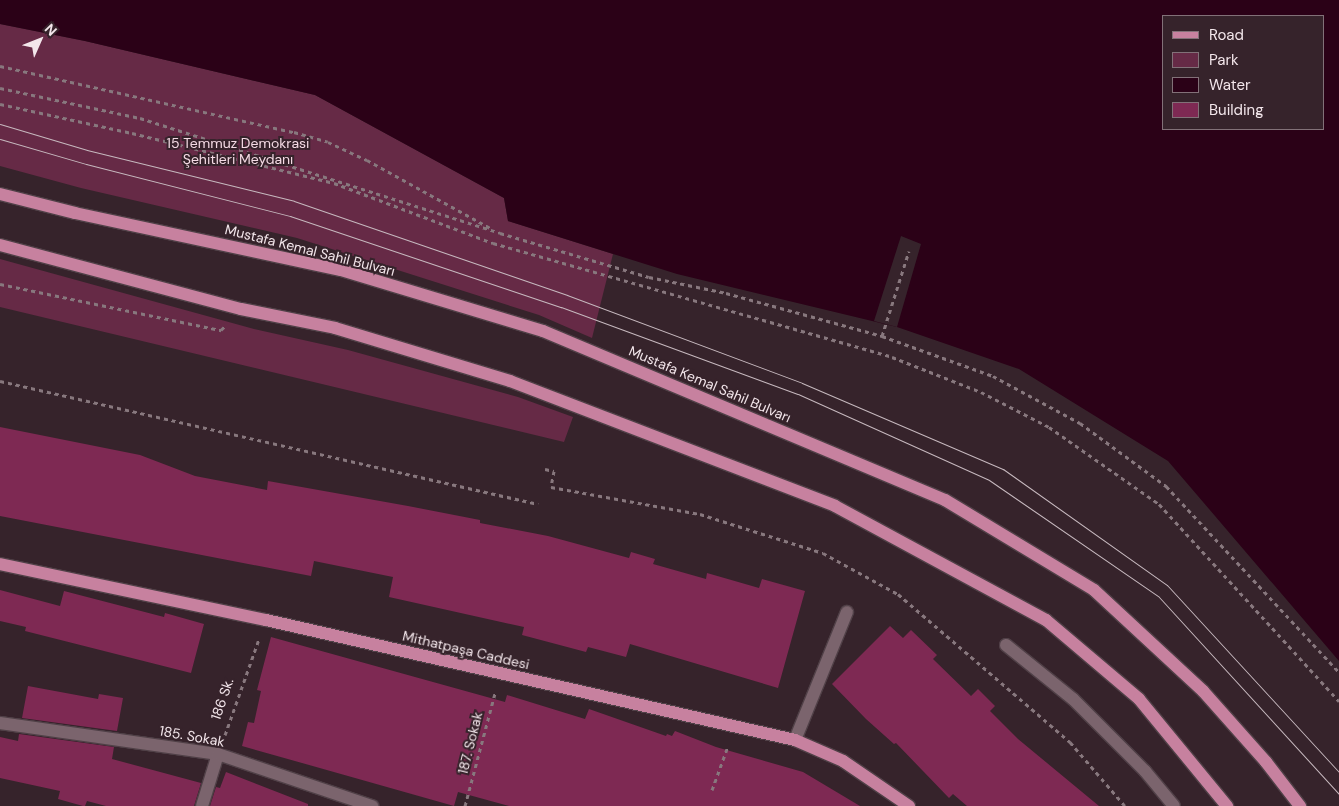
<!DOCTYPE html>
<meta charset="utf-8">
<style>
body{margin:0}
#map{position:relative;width:1339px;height:806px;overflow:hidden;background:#36232b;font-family:"DM Sans",sans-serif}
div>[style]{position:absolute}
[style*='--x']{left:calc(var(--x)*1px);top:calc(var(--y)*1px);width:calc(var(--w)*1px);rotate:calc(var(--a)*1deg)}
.green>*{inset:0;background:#662a46}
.water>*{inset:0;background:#2b0117}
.pier>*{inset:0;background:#36232b}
.building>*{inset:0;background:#7e2953}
.path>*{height:3px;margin-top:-1.5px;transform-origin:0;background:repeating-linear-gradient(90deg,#88787e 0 4px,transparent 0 8px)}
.roads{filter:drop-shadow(1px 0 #504047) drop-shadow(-1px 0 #504047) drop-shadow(0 1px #504047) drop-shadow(0 -1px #504047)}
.lane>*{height:12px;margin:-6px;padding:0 6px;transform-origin:6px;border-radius:6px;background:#7b646d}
.street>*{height:12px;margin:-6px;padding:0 6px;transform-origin:6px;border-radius:6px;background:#7b646d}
.primary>*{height:12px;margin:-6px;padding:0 6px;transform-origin:6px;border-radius:6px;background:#c7819f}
.tram>*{height:1px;margin:-0.5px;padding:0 0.5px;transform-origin:0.5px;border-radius:0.5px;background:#c7b9bf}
span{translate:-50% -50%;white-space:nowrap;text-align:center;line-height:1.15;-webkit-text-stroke:4px #36232b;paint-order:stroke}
.park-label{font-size:14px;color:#f4dae4}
.street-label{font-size:14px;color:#f3e6eb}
.legend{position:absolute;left:1162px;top:15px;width:162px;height:115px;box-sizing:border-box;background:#36232b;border:1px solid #827178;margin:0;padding:6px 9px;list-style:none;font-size:15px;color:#f3e6eb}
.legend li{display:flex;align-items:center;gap:10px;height:25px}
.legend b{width:25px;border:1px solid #827178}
.north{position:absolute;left:15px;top:15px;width:50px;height:50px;-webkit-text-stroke:4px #36232b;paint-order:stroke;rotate:46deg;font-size:14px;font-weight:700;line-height:20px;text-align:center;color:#f3e6eb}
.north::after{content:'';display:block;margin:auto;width:18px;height:22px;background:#f3e6eb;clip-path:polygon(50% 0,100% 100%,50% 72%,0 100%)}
</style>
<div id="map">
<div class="green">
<i style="clip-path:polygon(0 24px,85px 41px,315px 95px,504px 198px,508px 221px,613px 254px,592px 338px,539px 315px,297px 238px,81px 188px,0 166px)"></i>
<i style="clip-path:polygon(0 259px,254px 329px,348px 350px,518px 397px,573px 417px,564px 442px,0 307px)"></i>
</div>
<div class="water">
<i style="clip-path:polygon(evenodd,0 0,1339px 0,1339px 661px,1168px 461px,1019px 369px,897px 327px,677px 274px,508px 221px,504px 198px,315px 95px,85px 41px,0 24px,0 0,1163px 16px,1323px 16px,1323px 129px,1163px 129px,1163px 16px)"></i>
</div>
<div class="pier">
<i style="clip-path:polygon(901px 236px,921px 244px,897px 327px,874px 321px)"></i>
</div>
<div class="building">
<i style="clip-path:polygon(0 427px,140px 455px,195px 476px,267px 490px,268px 481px,408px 506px,480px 520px,480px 523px,548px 536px,629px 558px,631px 552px,655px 559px,653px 564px,706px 579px,707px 573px,759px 588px,762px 579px,805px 591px,778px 688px,630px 644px,626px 657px,588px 647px,586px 652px,522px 635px,524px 627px,389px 597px,393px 577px,314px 561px,311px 576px,0 516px)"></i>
<i style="clip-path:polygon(0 590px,60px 606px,64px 591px,164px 617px,165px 613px,204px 624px,191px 673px,25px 631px,26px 627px,0 621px)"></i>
<i style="clip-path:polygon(890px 626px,903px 638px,911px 630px,937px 655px,933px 659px,971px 696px,978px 689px,995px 706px,990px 711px,1018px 739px,1099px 806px,967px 806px,953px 794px,949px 798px,896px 743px,894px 744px,866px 719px,832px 684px)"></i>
<i style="clip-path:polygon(271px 637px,505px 702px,507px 695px,585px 719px,589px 709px,666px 736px,667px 734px,672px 736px,675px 731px,716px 747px,803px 772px,860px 806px,509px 806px,458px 792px,454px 806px,242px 746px,248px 722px,254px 723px,261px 691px,257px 690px)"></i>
<i style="clip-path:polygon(28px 686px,98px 699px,99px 694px,123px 698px,117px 731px,22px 718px)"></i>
<i style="clip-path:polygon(19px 734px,114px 747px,112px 759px,201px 783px,194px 806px,106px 806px,87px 801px,85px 806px,83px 806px,58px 799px,60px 791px,0 778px,0 737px,18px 741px)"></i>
<i style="clip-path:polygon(226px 772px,308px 804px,308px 806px,210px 806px,216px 787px,220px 788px)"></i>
</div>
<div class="path">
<i style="--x:0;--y:66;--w:301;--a:12.7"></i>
<i style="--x:294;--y:132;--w:35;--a:16"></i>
<i style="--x:328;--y:142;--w:43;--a:24.8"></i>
<i style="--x:367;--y:160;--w:143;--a:28.9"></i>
<i style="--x:0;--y:88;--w:143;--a:12.1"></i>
<i style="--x:140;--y:118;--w:378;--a:17.7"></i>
<i style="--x:500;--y:233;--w:155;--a:16.5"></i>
<i style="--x:649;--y:277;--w:79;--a:11.7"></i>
<i style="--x:726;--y:293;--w:162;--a:15.4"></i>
<i style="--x:882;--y:336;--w:118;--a:19.8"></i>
<i style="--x:993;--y:376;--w:99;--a:28.4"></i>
<i style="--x:1080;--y:423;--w:107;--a:36.2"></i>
<i style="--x:1166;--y:486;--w:254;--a:47.1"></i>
<i style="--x:0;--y:104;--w:135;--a:12.4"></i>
<i style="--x:132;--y:133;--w:208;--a:13.9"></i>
<i style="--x:334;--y:183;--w:170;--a:20.7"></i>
<i style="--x:493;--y:243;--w:415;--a:15.9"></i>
<i style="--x:892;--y:357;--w:96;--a:21.5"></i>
<i style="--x:981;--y:392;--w:76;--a:27.2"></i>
<i style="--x:1049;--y:427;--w:134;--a:35"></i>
<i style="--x:1159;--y:504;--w:267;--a:47.6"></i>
<i style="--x:0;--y:284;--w:226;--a:11.8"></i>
<i style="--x:221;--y:330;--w:6;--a:-45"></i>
<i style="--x:882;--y:336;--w:89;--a:-72.4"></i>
<i style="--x:0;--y:381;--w:552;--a:12.88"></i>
<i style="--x:545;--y:469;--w:9;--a:13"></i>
<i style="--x:554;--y:471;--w:16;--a:101"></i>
<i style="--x:551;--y:487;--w:151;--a:10.3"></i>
<i style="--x:700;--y:514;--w:129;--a:17.6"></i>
<i style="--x:823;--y:553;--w:85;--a:28.7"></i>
<i style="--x:898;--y:594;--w:227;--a:40.7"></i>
<i style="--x:1070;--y:742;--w:84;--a:49.3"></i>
<i style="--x:225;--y:735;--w:102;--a:-70.5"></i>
<i style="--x:712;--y:790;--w:47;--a:-70"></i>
<i style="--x:465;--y:806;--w:117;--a:-75.1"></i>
</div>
<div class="roads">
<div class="lane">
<i style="--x:1006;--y:645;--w:86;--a:38.9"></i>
<i style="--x:1073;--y:699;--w:102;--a:45"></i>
<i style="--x:1145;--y:771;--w:45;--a:50.4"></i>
<i style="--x:795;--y:740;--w:138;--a:-67.9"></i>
<i style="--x:202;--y:806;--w:54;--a:-72.9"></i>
</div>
<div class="street">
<i style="--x:0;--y:723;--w:220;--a:8.1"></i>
<i style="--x:218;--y:754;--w:163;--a:18.7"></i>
</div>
<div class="primary">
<i style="--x:0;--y:194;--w:77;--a:14.2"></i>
<i style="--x:75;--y:213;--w:272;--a:12.1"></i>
<i style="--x:341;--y:270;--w:211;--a:16.8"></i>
<i style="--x:543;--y:331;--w:436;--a:22.8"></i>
<i style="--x:945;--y:500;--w:174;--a:31.1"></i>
<i style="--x:1094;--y:590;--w:149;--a:42.8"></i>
<i style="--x:1203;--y:691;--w:95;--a:48.4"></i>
<i style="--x:1266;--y:762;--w:56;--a:52.3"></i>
<i style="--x:0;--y:245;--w:249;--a:14.9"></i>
<i style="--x:241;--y:309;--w:96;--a:11.4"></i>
<i style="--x:335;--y:328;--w:183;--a:16.8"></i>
<i style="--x:510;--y:381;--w:348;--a:21"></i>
<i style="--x:835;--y:506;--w:240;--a:28.4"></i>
<i style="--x:1046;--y:620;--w:122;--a:40.3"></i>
<i style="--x:1139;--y:699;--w:139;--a:50.6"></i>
<i style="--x:0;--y:564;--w:272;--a:11.9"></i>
<i style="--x:266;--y:620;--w:542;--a:12.78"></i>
<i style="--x:795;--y:740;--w:52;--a:23.6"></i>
<i style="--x:843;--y:761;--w:80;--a:34.3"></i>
</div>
</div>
<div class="tram">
<i style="--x:0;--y:124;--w:91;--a:16.6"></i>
<i style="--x:87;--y:150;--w:213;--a:13.8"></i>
<i style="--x:294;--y:201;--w:289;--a:19"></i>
<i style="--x:567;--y:295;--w:251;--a:20.5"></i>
<i style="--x:802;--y:383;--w:219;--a:23.2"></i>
<i style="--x:1003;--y:469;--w:201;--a:35.3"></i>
<i style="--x:1167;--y:585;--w:254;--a:47.4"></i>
<i style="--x:0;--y:139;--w:90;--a:16.2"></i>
<i style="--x:86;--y:164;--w:211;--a:14.3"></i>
<i style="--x:290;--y:216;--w:286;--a:18.6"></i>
<i style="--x:561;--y:307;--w:252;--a:20.2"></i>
<i style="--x:798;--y:394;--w:209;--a:24.2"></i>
<i style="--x:989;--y:480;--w:206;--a:34.5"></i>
<i style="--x:1159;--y:597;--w:267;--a:47.6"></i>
</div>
<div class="park-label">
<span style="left:238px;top:151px">15 Temmuz Demokrasi<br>Şehitleri Meydanı</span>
</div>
<div class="street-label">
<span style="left:310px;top:250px;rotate:14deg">Mustafa Kemal Sahil Bulvarı</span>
<span style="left:710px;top:384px;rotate:23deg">Mustafa Kemal Sahil Bulvarı</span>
<span style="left:466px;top:650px;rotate:13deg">Mithatpaşa Caddesi</span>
<span style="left:222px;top:699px;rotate:-71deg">186 Sk.</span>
<span style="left:192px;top:736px;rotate:10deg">185. Sokak</span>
<span style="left:470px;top:743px;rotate:-76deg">187. Sokak</span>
</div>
<ul class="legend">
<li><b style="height:6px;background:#c7819f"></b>Road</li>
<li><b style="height:14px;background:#662a46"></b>Park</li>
<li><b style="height:14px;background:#2b0117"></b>Water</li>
<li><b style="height:14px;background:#7e2953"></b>Building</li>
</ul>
<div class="north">N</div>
</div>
